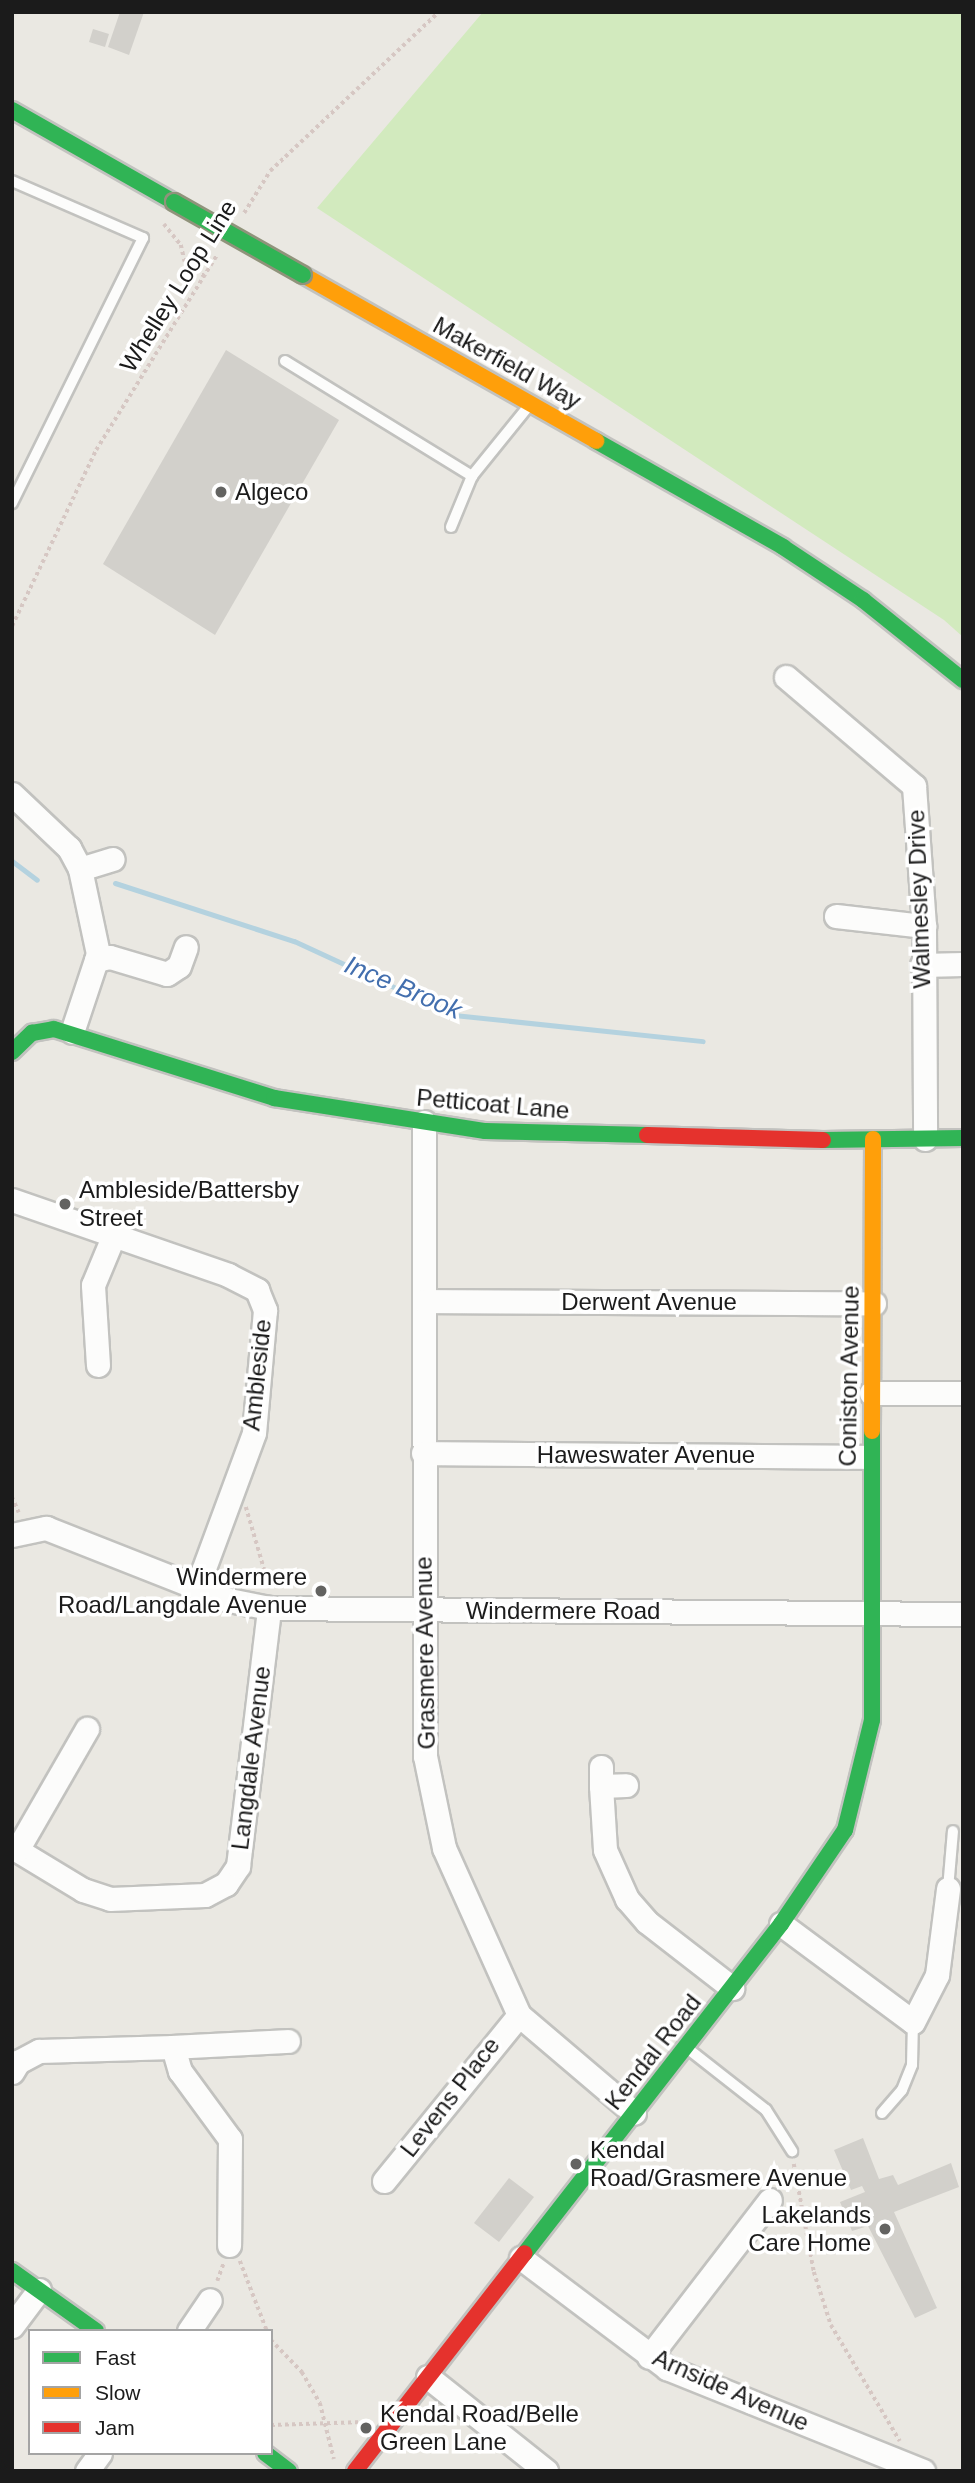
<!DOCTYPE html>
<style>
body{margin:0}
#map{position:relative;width:975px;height:2483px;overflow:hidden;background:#eae8e2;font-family:Arial,sans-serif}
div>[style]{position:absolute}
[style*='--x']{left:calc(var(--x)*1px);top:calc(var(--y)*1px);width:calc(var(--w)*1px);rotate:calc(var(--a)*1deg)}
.grass>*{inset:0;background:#d2eabe}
.stream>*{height:5px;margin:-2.5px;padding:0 2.5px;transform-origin:2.5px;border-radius:2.5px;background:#b4d2df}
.building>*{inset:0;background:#d2d0cb}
.path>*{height:3.5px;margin-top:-1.75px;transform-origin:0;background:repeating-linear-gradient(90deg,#d6c7c3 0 3.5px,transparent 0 7px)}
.roads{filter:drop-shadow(2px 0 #c2c2bf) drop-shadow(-2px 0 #c2c2bf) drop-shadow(0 2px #c2c2bf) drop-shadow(0 -2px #c2c2bf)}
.lane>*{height:10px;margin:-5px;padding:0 5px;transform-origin:5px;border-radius:5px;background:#fcfcfb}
.street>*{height:23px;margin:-11.5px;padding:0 11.5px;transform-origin:11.5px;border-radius:11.5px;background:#fcfcfb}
.fast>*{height:16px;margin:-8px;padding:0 8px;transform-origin:8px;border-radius:8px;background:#30b455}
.slow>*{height:16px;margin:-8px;padding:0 8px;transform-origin:8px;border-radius:8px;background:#ff9f0a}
.jam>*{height:16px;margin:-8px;padding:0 8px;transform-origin:8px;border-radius:8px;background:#e5322d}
.bridges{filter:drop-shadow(2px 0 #90937b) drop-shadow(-2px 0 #90937b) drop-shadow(0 2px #90937b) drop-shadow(0 -2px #90937b)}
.fast-bridge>*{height:16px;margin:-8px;padding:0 8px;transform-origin:8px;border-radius:8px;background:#30b455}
.dots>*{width:19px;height:19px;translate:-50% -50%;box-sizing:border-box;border:4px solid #fff;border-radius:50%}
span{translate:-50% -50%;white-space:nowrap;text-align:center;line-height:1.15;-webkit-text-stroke:7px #fff;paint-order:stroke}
.street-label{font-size:24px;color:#1b1b1b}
.poi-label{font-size:24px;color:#1b1b1b}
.left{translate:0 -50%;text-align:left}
.right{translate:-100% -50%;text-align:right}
.water-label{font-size:26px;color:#436fae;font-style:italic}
.frame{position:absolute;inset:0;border:14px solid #1b1b1b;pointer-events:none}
.legend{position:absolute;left:28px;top:2329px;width:245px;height:126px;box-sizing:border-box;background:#fff;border:2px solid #a4a4a4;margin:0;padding:9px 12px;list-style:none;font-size:21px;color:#1b1b1b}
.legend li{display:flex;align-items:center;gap:14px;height:35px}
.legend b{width:35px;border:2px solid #a4a4a4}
</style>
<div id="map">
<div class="grass">
<i style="clip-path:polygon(483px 12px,963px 12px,963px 637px,944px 620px,317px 208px)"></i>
</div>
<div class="stream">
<i style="--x:12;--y:861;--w:31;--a:37"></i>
<i style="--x:115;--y:883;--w:188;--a:18"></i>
<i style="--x:294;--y:941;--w:176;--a:24.8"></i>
<i style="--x:454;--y:1015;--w:250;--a:6"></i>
</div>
<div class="building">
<i style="clip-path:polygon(120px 12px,144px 12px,129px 55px,108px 47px)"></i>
<i style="clip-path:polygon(93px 29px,109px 34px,105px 47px,89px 42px)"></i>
<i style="clip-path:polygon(226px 350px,339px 420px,215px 635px,103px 564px)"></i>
<i style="clip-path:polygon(863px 2138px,879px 2179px,893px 2175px,898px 2185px,951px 2163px,959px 2187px,894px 2212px,937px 2308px,915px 2318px,868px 2226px,852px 2231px,840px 2202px,865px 2192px,862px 2186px,851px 2190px,834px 2150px)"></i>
<i style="clip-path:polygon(509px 2178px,534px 2197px,499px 2242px,474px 2223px)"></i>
</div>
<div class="path">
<i style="--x:244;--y:213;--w:49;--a:-58.2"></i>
<i style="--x:270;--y:171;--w:232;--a:-43.3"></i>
<i style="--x:164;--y:224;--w:27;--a:51"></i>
<i style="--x:181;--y:245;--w:17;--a:77"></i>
<i style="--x:185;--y:262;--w:24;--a:36"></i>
<i style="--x:12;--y:626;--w:195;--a:-64.5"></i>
<i style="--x:96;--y:450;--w:229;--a:-58.2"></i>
<i style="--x:12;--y:1497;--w:17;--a:66"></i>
<i style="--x:246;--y:1507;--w:85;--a:73.7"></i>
<i style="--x:794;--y:2164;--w:110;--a:79.5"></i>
<i style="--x:814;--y:2272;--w:56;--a:72.2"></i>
<i style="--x:831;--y:2325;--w:135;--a:59.3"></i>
<i style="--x:240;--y:2261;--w:75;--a:68.9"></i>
<i style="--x:217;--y:2281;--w:20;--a:-70"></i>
<i style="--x:271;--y:2340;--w:45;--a:45.9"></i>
<i style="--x:302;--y:2372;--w:36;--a:60"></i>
<i style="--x:320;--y:2403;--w:58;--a:76"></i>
<i style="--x:271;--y:2425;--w:93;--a:-1.8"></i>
</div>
<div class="roads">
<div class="lane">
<i style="--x:12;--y:181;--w:143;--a:23.5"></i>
<i style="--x:143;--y:238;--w:296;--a:116.3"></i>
<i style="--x:285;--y:361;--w:220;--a:31.6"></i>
<i style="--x:451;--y:527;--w:55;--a:-67.6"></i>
<i style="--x:472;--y:476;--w:87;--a:-51"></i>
<i style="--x:948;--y:1889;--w:58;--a:-85.1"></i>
<i style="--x:687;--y:2048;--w:100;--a:38.1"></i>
<i style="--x:766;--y:2110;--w:49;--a:57.6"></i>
<i style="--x:882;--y:2113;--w:30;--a:-49"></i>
<i style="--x:902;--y:2090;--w:27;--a:-68"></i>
<i style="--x:912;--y:2065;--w:43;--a:-88.7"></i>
</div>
<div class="street">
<i style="--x:786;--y:677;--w:168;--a:40.4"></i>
<i style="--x:914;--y:786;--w:140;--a:85.9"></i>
<i style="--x:924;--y:926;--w:213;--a:89.7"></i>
<i style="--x:12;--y:794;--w:79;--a:43.5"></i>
<i style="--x:69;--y:848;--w:24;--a:62"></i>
<i style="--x:80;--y:869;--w:87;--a:78"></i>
<i style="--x:98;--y:954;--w:82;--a:108.4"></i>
<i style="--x:80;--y:869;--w:34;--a:-17"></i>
<i style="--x:836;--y:916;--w:89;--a:6.5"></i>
<i style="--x:96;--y:960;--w:14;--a:-12"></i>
<i style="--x:110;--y:957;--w:59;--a:16.6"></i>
<i style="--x:167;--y:974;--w:14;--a:-34"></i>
<i style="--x:179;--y:966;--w:20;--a:-70"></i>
<i style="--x:922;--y:965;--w:41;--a:-1.4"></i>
<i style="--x:424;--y:1122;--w:634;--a:89.91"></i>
<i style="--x:425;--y:1756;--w:94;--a:78.3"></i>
<i style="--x:444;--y:1848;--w:183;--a:65.8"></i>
<i style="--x:519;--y:2015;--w:151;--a:40.4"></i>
<i style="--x:12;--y:1200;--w:229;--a:19.1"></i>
<i style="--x:228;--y:1275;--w:33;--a:27"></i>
<i style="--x:257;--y:1290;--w:22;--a:68"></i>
<i style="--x:265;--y:1310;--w:123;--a:95.1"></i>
<i style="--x:254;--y:1433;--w:164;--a:110.3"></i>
<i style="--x:425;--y:1301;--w:449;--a:0.3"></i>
<i style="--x:98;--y:1365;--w:80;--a:-93.6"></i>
<i style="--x:93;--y:1285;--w:52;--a:-67.4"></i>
<i style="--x:871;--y:1393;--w:92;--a:0"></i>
<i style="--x:423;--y:1453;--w:445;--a:0.5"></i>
<i style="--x:12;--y:1535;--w:35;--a:-12"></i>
<i style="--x:46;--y:1528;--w:197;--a:21.5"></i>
<i style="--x:229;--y:1600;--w:41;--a:11.3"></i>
<i style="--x:269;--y:1608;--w:694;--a:0.5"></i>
<i style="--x:601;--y:1767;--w:19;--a:90"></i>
<i style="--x:601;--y:1786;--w:25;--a:-2"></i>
<i style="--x:601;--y:1786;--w:64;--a:86.4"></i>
<i style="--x:605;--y:1850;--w:54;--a:65.8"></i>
<i style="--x:627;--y:1899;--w:30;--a:49"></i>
<i style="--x:647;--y:1922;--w:108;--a:37.8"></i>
<i style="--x:12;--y:1847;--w:83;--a:31.2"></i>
<i style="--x:83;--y:1890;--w:28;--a:18"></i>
<i style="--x:110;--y:1899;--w:95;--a:-2.4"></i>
<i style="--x:205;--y:1895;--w:24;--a:-28"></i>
<i style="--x:226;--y:1884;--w:22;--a:-56"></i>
<i style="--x:238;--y:1866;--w:260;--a:-83.1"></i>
<i style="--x:17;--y:1850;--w:140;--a:-60"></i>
<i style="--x:781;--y:1924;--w:164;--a:36.6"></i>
<i style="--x:913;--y:2022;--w:53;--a:-62.9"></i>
<i style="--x:937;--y:1975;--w:87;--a:-82.7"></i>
<i style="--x:173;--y:2047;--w:115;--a:-3"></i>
<i style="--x:12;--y:2072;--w:12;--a:-59"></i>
<i style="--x:18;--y:2062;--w:24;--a:-28"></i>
<i style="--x:39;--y:2051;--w:134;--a:-1.7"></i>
<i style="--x:173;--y:2047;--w:25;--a:74"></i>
<i style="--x:180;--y:2071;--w:84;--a:53.7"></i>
<i style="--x:230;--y:2139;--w:106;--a:90.5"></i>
<i style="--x:384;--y:2181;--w:214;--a:-50.9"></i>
<i style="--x:521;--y:2258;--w:183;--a:37"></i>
<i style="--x:667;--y:2368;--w:276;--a:21.9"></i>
<i style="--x:12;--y:2326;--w:45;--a:-53.1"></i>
<i style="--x:189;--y:2331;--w:37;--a:-56"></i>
<i style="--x:649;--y:2357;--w:198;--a:-52.4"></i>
<i style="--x:428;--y:2377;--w:151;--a:38.5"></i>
<i style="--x:87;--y:2471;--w:22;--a:-54"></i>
</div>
<div class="fast">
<i style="--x:12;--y:110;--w:186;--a:29.6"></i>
<i style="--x:596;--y:441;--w:215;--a:29.5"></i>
<i style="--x:783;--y:547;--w:96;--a:33.5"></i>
<i style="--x:863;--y:600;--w:128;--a:38.7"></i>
<i style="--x:12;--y:1052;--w:28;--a:-44"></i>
<i style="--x:32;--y:1033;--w:22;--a:-10"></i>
<i style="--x:54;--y:1029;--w:231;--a:17.4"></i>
<i style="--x:274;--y:1098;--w:214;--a:8.9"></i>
<i style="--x:485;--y:1131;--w:162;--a:1.4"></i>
<i style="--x:823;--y:1140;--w:140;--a:-0.8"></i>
<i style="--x:525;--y:2253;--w:417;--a:-52.1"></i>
<i style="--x:781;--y:1924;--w:114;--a:-55.8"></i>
<i style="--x:845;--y:1830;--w:113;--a:-76.2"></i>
<i style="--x:872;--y:1720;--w:289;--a:-90"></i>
<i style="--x:12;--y:2271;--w:103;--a:35.5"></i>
<i style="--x:265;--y:2453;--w:30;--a:37"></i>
</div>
<div class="slow">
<i style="--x:303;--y:275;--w:337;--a:29.5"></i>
<i style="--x:872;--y:1431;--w:292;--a:-89.8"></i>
</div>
<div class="jam">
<i style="--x:647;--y:1135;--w:176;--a:1.6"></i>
<i style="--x:355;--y:2471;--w:276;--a:-52.1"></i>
</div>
</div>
<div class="bridges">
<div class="fast-bridge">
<i style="--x:174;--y:202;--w:148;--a:29.5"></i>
</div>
</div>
<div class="dots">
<i style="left:221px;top:492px;background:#636361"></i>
<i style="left:65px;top:1204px;background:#636361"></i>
<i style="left:321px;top:1591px;background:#636361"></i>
<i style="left:576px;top:2164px;background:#636361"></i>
<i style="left:885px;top:2229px;background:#636361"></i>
<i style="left:366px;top:2428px;background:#636361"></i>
</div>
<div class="street-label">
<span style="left:178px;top:286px;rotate:-58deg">Whelley Loop Line</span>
<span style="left:507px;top:363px;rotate:29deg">Makerfield Way</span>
<span style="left:919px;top:899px;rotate:-92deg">Walmesley Drive</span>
<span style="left:493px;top:1104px;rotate:5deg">Petticoat Lane</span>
<span style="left:649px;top:1302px">Derwent Avenue</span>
<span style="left:257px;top:1375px;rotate:-84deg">Ambleside</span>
<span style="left:849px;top:1376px;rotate:-89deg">Coniston Avenue</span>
<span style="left:646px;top:1455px">Haweswater Avenue</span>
<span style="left:563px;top:1611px">Windermere Road</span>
<span style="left:425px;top:1653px;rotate:-91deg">Grasmere Avenue</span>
<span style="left:251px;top:1758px;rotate:-83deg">Langdale Avenue</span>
<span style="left:653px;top:2052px;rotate:-52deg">Kendal Road</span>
<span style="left:450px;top:2097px;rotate:-52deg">Levens Place</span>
<span style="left:731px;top:2390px;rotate:24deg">Arnside Avenue</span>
</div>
<div class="poi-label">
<span class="left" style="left:235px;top:492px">Algeco</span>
<span class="left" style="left:79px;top:1204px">Ambleside/Battersby<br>Street</span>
<span class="right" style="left:307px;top:1591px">Windermere<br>Road/Langdale Avenue</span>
<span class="left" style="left:590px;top:2164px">Kendal<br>Road/Grasmere Avenue</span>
<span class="right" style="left:871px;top:2229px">Lakelands<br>Care Home</span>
<span class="left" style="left:380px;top:2428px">Kendal Road/Belle<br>Green Lane</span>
</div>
<div class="water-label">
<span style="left:403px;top:988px;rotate:23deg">Ince Brook</span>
</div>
<div class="frame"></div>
<ul class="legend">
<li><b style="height:9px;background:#30b455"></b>Fast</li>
<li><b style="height:9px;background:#ff9f0a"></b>Slow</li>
<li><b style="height:9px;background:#e5322d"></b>Jam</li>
</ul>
</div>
